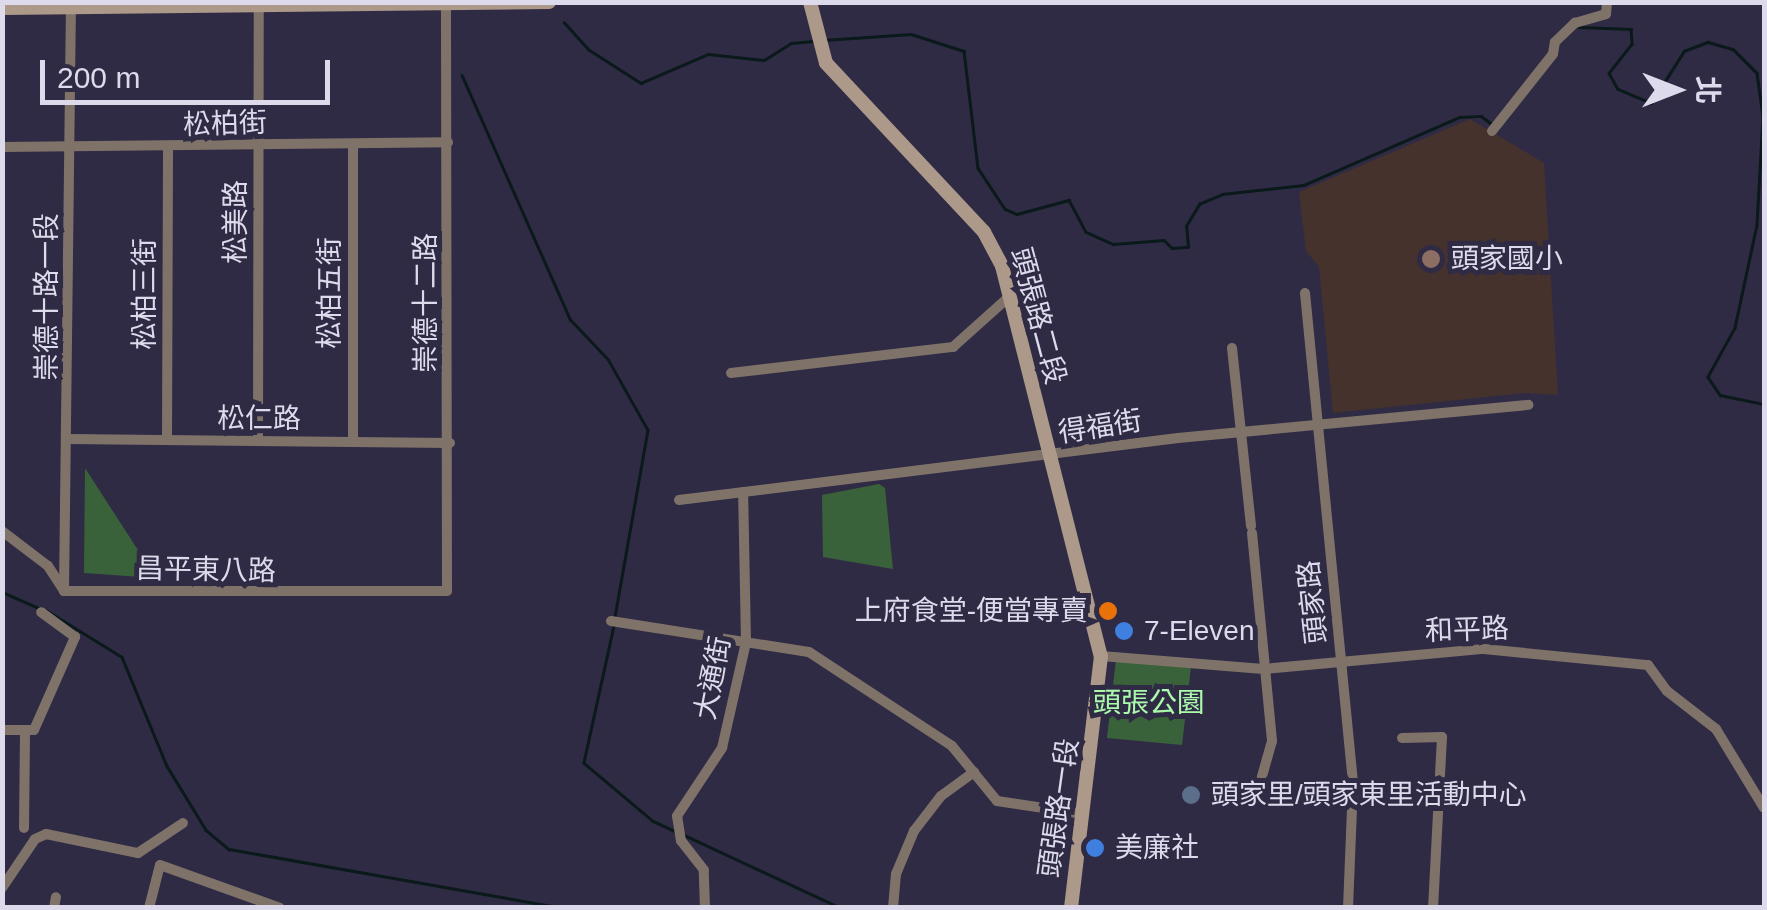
<!DOCTYPE html>
<meta charset="utf-8">
<style>
body{margin:0}
#map{position:relative;width:1767px;height:910px;overflow:hidden;background:#302b45;font-family:Helvetica,"Noto Sans TC",sans-serif}
div>[style]{position:absolute}
[style*='--x']{left:calc(var(--x)*1px);top:calc(var(--y)*1px);width:calc(var(--w)*1px);rotate:calc(var(--a)*1deg)}
.education>*{inset:0;background:#45322c}
.green>*{inset:0;background:#39623a}
.stream>*{height:2.5px;margin:-1.25px;padding:0 1.25px;transform-origin:1.25px;border-radius:1.25px;background:#0a1919}
.street>*{height:10px;margin:-5px;padding:0 5px;transform-origin:5px;border-radius:5px;background:#7f7369}
.secondary>*{height:14px;margin:-7px;padding:0 7px;transform-origin:7px;border-radius:7px;background:#ad9989}
.dots>*{width:28px;height:28px;translate:-50% -50%;box-sizing:border-box;border:5px solid #302b45;border-radius:50%}
span{translate:-50% -50%;white-space:nowrap;text-align:center;line-height:1.15;-webkit-text-stroke:10px #302b45;paint-order:stroke}
.street-label{font-size:28px;color:#dcdaeb}
.poi-label{font-size:28px;color:#dcdaeb}
.left{translate:0 -50%;text-align:left}
.right{translate:-100% -50%;text-align:right}
.park-label{font-size:28px;color:#abfaac}
.frame{position:absolute;inset:0;border:5px solid #dcdaeb;pointer-events:none}
.north{position:absolute;left:1627px;top:40px;width:100px;height:100px;-webkit-text-stroke:8px #302b45;paint-order:stroke;rotate:90deg;font-size:28px;font-weight:700;line-height:40px;text-align:center;color:#dcdaeb}
.north::after{content:'';display:block;margin:auto;width:35px;height:45px;background:#dcdaeb;clip-path:polygon(50% 0,100% 100%,50% 72%,0 100%)}
.scale{position:absolute;left:40px;top:60px;width:290px;height:45px;box-sizing:border-box;border:5px solid #dcdaeb;border-top:0;padding-left:12px;font-size:30px;line-height:35px;white-space:nowrap;color:#dcdaeb;-webkit-text-stroke:8px #302b45;paint-order:stroke}
</style>
<div id="map">
<div class="education">
<i style="clip-path:polygon(1470px 119px,1544px 163px,1558px 395px,1524px 393px,1333px 413px,1319px 267px,1306px 251px,1299px 192px)"></i>
</div>
<div class="green">
<i style="clip-path:polygon(85px 468px,156px 578px,84px 573px)"></i>
<i style="clip-path:polygon(879px 484px,885px 488px,893px 569px,823px 557px,822px 495px)"></i>
<i style="clip-path:polygon(1116px 660px,1191px 667px,1182px 745px,1107px 738px)"></i>
</div>
<div class="stream">
<i style="--x:564;--y:22;--w:36;--a:48"></i>
<i style="--x:588;--y:49;--w:63;--a:32.7"></i>
<i style="--x:641;--y:83;--w:73;--a:-23.4"></i>
<i style="--x:708;--y:54;--w:56;--a:6.1"></i>
<i style="--x:764;--y:60;--w:32;--a:-32"></i>
<i style="--x:791;--y:43;--w:25;--a:-5"></i>
<i style="--x:1579;--y:27;--w:52;--a:2.2"></i>
<i style="--x:1631;--y:29;--w:15;--a:86"></i>
<i style="--x:1632;--y:44;--w:37;--a:128"></i>
<i style="--x:1609;--y:73;--w:18;--a:61"></i>
<i style="--x:1618;--y:89;--w:36;--a:23"></i>
<i style="--x:1651;--y:103;--w:62;--a:-57.6"></i>
<i style="--x:1684;--y:51;--w:26;--a:-21"></i>
<i style="--x:1708;--y:42;--w:26;--a:16"></i>
<i style="--x:1733;--y:49;--w:34;--a:45"></i>
<i style="--x:1757;--y:73;--w:44;--a:82.2"></i>
<i style="--x:1763;--y:117;--w:108;--a:93.2"></i>
<i style="--x:1757;--y:225;--w:105;--a:102.1"></i>
<i style="--x:1735;--y:328;--w:56;--a:118.9"></i>
<i style="--x:1708;--y:377;--w:22;--a:56"></i>
<i style="--x:1720;--y:395;--w:45;--a:11.6"></i>
<i style="--x:824;--y:40;--w:87;--a:-3.9"></i>
<i style="--x:911;--y:34;--w:56;--a:17.8"></i>
<i style="--x:964;--y:51;--w:118;--a:83.2"></i>
<i style="--x:978;--y:168;--w:49;--a:56.6"></i>
<i style="--x:1005;--y:209;--w:13;--a:23"></i>
<i style="--x:1017;--y:214;--w:54;--a:-15.1"></i>
<i style="--x:1069;--y:200;--w:36;--a:62"></i>
<i style="--x:1086;--y:232;--w:30;--a:24"></i>
<i style="--x:1113;--y:244;--w:51;--a:-4.5"></i>
<i style="--x:1164;--y:240;--w:11;--a:45"></i>
<i style="--x:1172;--y:248;--w:16;--a:-4"></i>
<i style="--x:1188;--y:247;--w:21;--a:-95"></i>
<i style="--x:1186;--y:226;--w:26;--a:-59"></i>
<i style="--x:1199;--y:204;--w:25;--a:-23"></i>
<i style="--x:1222;--y:194;--w:82;--a:-6.3"></i>
<i style="--x:1304;--y:185;--w:170;--a:-23.6"></i>
<i style="--x:1460;--y:117;--w:21;--a:-3"></i>
<i style="--x:1481;--y:116;--w:14;--a:36"></i>
<i style="--x:462;--y:75;--w:267;--a:66.1"></i>
<i style="--x:570;--y:319;--w:55;--a:46.5"></i>
<i style="--x:608;--y:359;--w:81;--a:60.6"></i>
<i style="--x:648;--y:430;--w:191;--a:100"></i>
<i style="--x:2;--y:556;--w:23;--a:90"></i>
<i style="--x:2;--y:592;--w:40;--a:23.4"></i>
<i style="--x:46;--y:610;--w:89;--a:31.7"></i>
<i style="--x:122;--y:657;--w:118;--a:67.6"></i>
<i style="--x:167;--y:766;--w:75;--a:58.6"></i>
<i style="--x:206;--y:830;--w:30;--a:40"></i>
<i style="--x:229;--y:849;--w:339;--a:10"></i>
<i style="--x:614;--y:626;--w:140;--a:102.4"></i>
<i style="--x:584;--y:763;--w:90;--a:40"></i>
<i style="--x:653;--y:821;--w:26;--a:25"></i>
<i style="--x:684;--y:835;--w:173;--a:24.9"></i>
</div>
<div class="street">
<i style="--x:1492;--y:131;--w:98;--a:-51.6"></i>
<i style="--x:1553;--y:54;--w:12;--a:-81"></i>
<i style="--x:1555;--y:42;--w:28;--a:-44"></i>
<i style="--x:1575;--y:23;--w:32;--a:-16"></i>
<i style="--x:1606;--y:14;--w:12;--a:-85"></i>
<i style="--x:353;--y:144;--w:298;--a:90"></i>
<i style="--x:2;--y:147;--w:446;--a:-0.6"></i>
<i style="--x:1305;--y:293;--w:493;--a:84.4"></i>
<i style="--x:1353;--y:784;--w:124;--a:92.3"></i>
<i style="--x:1232;--y:348;--w:179;--a:83.9"></i>
<i style="--x:731;--y:373;--w:224;--a:-6.7"></i>
<i style="--x:953;--y:347;--w:76;--a:-41.8"></i>
<i style="--x:68;--y:439;--w:382;--a:0.6"></i>
<i style="--x:167;--y:440;--w:291;--a:-89.8"></i>
<i style="--x:258;--y:441;--w:439;--a:-89.9"></i>
<i style="--x:679;--y:500;--w:503;--a:-7.08"></i>
<i style="--x:1178;--y:438;--w:352;--a:-5.4"></i>
<i style="--x:2;--y:531;--w:58;--a:37.3"></i>
<i style="--x:48;--y:566;--w:30;--a:57"></i>
<i style="--x:64;--y:591;--w:383;--a:0"></i>
<i style="--x:447;--y:591;--w:589;--a:-90.1"></i>
<i style="--x:1252;--y:533;--w:209;--a:84.5"></i>
<i style="--x:1272;--y:741;--w:62;--a:105.8"></i>
<i style="--x:64;--y:591;--w:587;--a:-89.32"></i>
<i style="--x:611;--y:621;--w:200;--a:8.9"></i>
<i style="--x:809;--y:652;--w:171;--a:33.3"></i>
<i style="--x:952;--y:746;--w:71;--a:50.7"></i>
<i style="--x:997;--y:801;--w:88;--a:8.5"></i>
<i style="--x:1101;--y:656;--w:163;--a:4.6"></i>
<i style="--x:1263;--y:669;--w:222;--a:-5.2"></i>
<i style="--x:1484;--y:649;--w:165;--a:5.6"></i>
<i style="--x:1648;--y:665;--w:32;--a:54"></i>
<i style="--x:1667;--y:691;--w:62;--a:37.8"></i>
<i style="--x:1716;--y:729;--w:92;--a:58.7"></i>
<i style="--x:2;--y:730;--w:32;--a:0"></i>
<i style="--x:34;--y:730;--w:102;--a:-66.2"></i>
<i style="--x:75;--y:637;--w:42;--a:-143.7"></i>
<i style="--x:1402;--y:738;--w:40;--a:-1.4"></i>
<i style="--x:1442;--y:737;--w:171;--a:93"></i>
<i style="--x:24;--y:828;--w:98;--a:-89.4"></i>
<i style="--x:2;--y:888;--w:59;--a:-56"></i>
<i style="--x:35;--y:839;--w:12;--a:-24"></i>
<i style="--x:46;--y:834;--w:94;--a:11.7"></i>
<i style="--x:138;--y:853;--w:54;--a:-33.7"></i>
<i style="--x:54;--y:908;--w:11;--a:-80"></i>
<i style="--x:149;--y:908;--w:44;--a:-75.7"></i>
<i style="--x:160;--y:865;--w:127;--a:19.7"></i>
<i style="--x:705;--y:908;--w:38;--a:-92"></i>
<i style="--x:704;--y:870;--w:37;--a:-128"></i>
<i style="--x:681;--y:841;--w:25;--a:-99"></i>
<i style="--x:677;--y:816;--w:82;--a:-56.5"></i>
<i style="--x:722;--y:748;--w:109;--a:-77.2"></i>
<i style="--x:746;--y:642;--w:150;--a:-91.1"></i>
<i style="--x:893;--y:908;--w:34;--a:-85"></i>
<i style="--x:896;--y:874;--w:47;--a:-67.3"></i>
<i style="--x:914;--y:831;--w:44;--a:-52.4"></i>
<i style="--x:941;--y:796;--w:41;--a:-36"></i>
</div>
<div class="secondary">
<i style="--x:810;--y:2;--w:63;--a:75.3"></i>
<i style="--x:826;--y:63;--w:231;--a:46.9"></i>
<i style="--x:984;--y:232;--w:38;--a:62"></i>
<i style="--x:1002;--y:266;--w:402;--a:75.8"></i>
<i style="--x:1101;--y:656;--w:254;--a:96.8"></i>
<i style="--x:2;--y:8;--w:547;--a:-0.63"></i>
</div>
<div class="dots">
<i style="left:1431px;top:259px;background:#8d6e63"></i>
<i style="left:1108px;top:611px;background:#e8710a"></i>
<i style="left:1124px;top:631px;background:#3f7fe0"></i>
<i style="left:1191px;top:795px;background:#5c6f8a"></i>
<i style="left:1095px;top:848px;background:#3f7fe0"></i>
</div>
<div class="street-label">
<span style="left:225px;top:124px;rotate:-2deg">松柏街</span>
<span style="left:236px;top:222px;rotate:-90deg">松美路</span>
<span style="left:330px;top:293px;rotate:-90deg">松柏五街</span>
<span style="left:145px;top:294px;rotate:-90deg">松柏三街</span>
<span style="left:47px;top:297px;rotate:-90deg">崇德十路一段</span>
<span style="left:426px;top:303px;rotate:-90deg">崇德十二路</span>
<span style="left:1038px;top:316px;rotate:75deg">頭張路二段</span>
<span style="left:259px;top:419px">松仁路</span>
<span style="left:1100px;top:427px;rotate:-9deg">得福街</span>
<span style="left:206px;top:570px;rotate:1deg">昌平東八路</span>
<span style="left:1313px;top:602px;rotate:-96deg">頭家路</span>
<span style="left:1467px;top:630px;rotate:-2deg">和平路</span>
<span style="left:713px;top:678px;rotate:-79deg">大通街</span>
<span style="left:1059px;top:808px;rotate:-82deg">頭張路一段</span>
</div>
<div class="poi-label">
<span class="left" style="left:1451px;top:259px">頭家國小</span>
<span class="right" style="left:1088px;top:611px">上府食堂-便當專賣</span>
<span class="left" style="left:1144px;top:631px">7-Eleven</span>
<span class="left" style="left:1211px;top:795px">頭家里/頭家東里活動中心</span>
<span class="left" style="left:1115px;top:848px">美廉社</span>
</div>
<div class="park-label">
<span style="left:1149px;top:703px">頭張公園</span>
</div>
<div class="frame"></div>
<div class="north">北</div>
<div class="scale">200 m</div>
</div>
